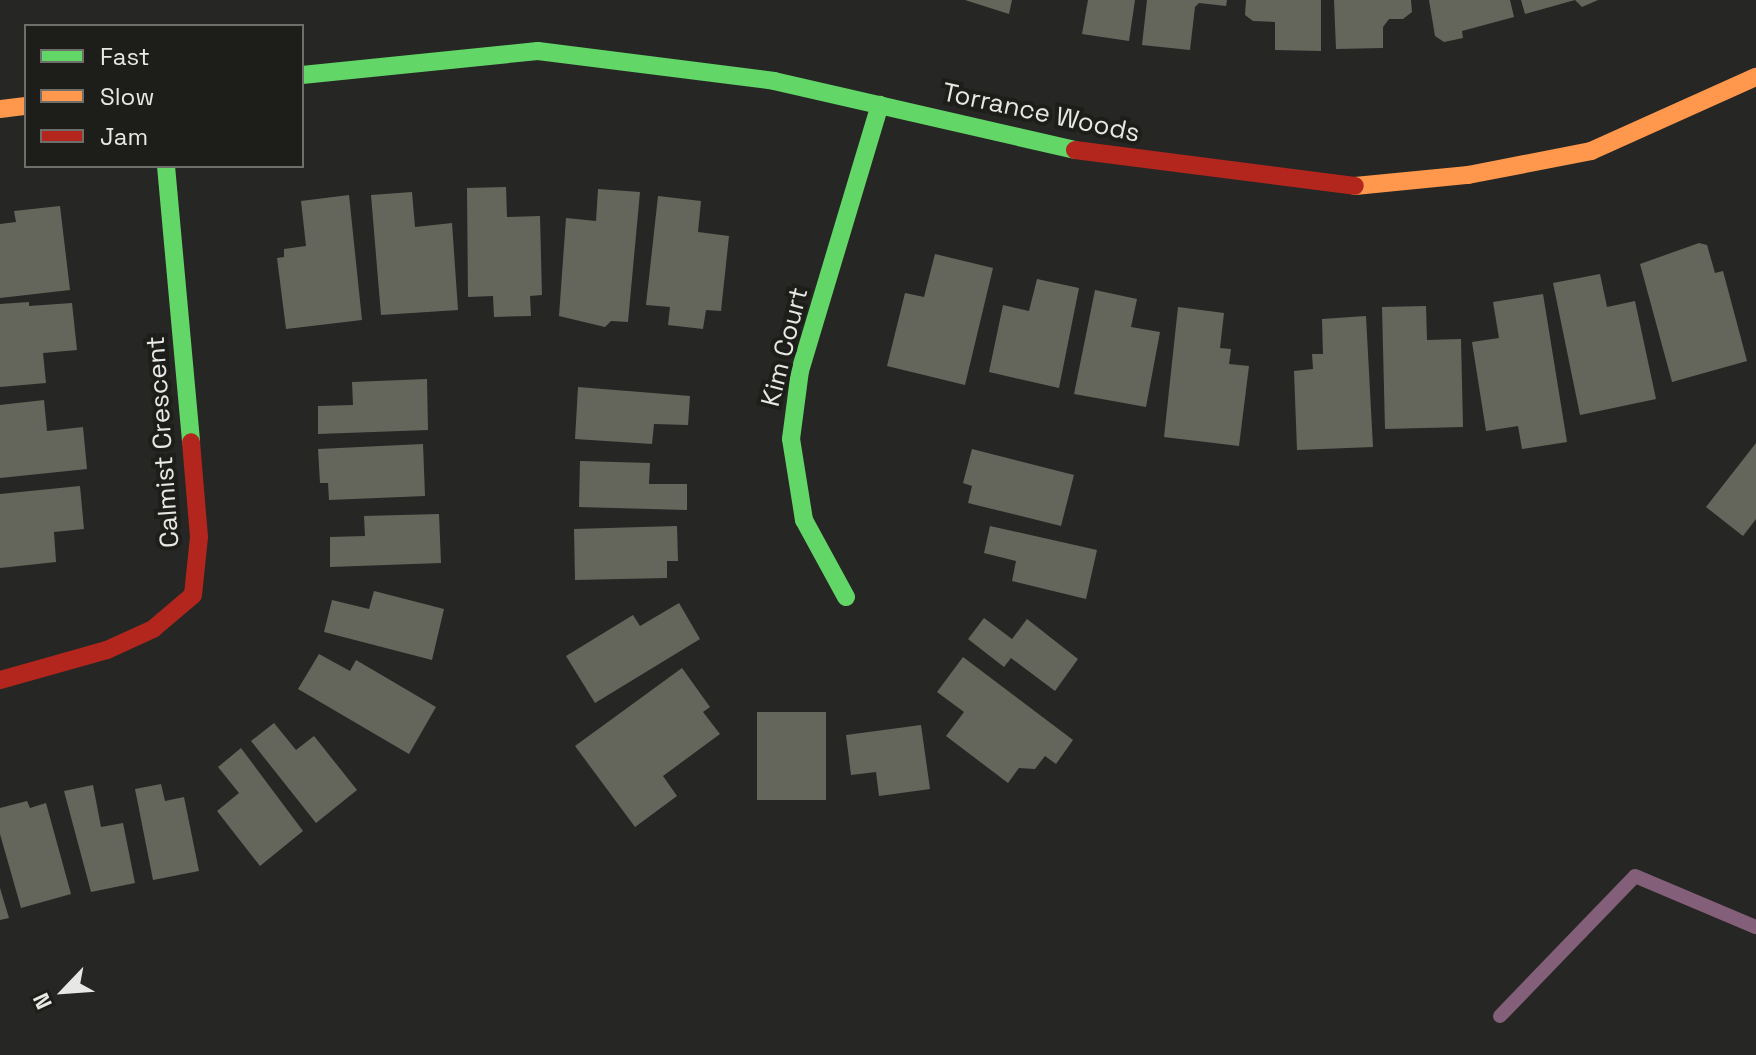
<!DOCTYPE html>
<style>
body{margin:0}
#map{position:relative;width:1756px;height:1055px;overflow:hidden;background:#262724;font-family:"Space Grotesk",sans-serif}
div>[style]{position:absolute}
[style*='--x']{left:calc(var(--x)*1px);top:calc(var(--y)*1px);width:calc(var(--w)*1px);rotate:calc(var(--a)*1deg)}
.stream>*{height:14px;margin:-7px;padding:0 7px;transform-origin:7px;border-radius:7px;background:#845f79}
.building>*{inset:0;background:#64665c}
.fast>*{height:18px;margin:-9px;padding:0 9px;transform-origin:9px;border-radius:9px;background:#63d668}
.slow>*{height:18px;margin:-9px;padding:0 9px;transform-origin:9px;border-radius:9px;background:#ff974d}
.jam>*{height:18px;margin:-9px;padding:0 9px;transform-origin:9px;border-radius:9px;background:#b3261e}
span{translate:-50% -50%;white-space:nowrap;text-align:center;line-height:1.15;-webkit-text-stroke:8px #1d1e1a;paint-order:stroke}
.street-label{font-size:26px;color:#e7e7e5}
.legend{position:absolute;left:24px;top:24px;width:280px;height:144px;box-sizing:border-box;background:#1d1e1a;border:2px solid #6e6e6b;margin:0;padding:10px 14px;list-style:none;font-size:24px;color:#e7e7e5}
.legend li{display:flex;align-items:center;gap:16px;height:40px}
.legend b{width:40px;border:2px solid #6e6e6b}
.north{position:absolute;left:24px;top:951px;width:80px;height:80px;-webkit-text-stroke:6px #1d1e1a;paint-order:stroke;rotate:245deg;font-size:22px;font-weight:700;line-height:32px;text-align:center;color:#e7e7e5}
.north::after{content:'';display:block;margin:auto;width:28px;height:36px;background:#e7e7e5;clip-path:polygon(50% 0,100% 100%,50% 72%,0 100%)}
</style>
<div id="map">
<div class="stream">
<i style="--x:1500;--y:1016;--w:194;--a:-46"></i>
<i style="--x:1635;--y:876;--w:131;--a:22.9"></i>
</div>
<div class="building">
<i style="clip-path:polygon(965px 0,1012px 0,1009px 14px)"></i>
<i style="clip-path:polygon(1088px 0,1135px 0,1129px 41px,1082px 34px)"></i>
<i style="clip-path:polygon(1147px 0,1227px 0,1226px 6px,1199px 3px,1195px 7px,1190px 50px,1142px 45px)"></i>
<i style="clip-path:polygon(1246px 0,1321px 0,1321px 51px,1275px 50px,1275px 22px,1253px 21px,1245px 15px)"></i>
<i style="clip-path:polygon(1334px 0,1411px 0,1412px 12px,1403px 19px,1389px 19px,1383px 27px,1383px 48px,1336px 49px)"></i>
<i style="clip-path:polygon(1429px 0,1510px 0,1514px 17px,1462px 31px,1463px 38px,1444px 42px,1435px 36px)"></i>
<i style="clip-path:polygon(1521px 0,1598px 0,1582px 7px,1575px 0,1525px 14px)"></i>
<i style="clip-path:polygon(506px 187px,507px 217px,540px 216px,542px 295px,530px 296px,531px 316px,494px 317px,493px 296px,468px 297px,467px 188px)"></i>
<i style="clip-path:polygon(598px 189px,640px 192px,628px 322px,611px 321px,605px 327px,559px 316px,566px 218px,596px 221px)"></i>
<i style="clip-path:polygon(412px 192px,415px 227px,452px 223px,458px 310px,381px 315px,371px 195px)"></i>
<i style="clip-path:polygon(349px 195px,362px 320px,286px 329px,277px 258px,284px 257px,284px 249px,306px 246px,301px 201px)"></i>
<i style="clip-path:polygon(658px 196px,701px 201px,698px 232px,729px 236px,721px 311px,706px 310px,703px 329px,668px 325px,670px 307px,646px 305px)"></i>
<i style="clip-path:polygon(60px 206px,70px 290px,0 298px,0 224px,16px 222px,14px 211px)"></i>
<i style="clip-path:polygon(1699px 243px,1707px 245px,1715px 273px,1723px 271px,1747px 361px,1672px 382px,1640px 264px)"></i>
<i style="clip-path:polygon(935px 254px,993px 268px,965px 385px,887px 366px,905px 293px,924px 297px)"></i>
<i style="clip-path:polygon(1600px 274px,1607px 307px,1635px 301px,1656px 399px,1580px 415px,1553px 283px)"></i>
<i style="clip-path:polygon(1037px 279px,1079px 288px,1059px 388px,989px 372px,1003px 305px,1029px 311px)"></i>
<i style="clip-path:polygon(1095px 290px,1137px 299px,1131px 327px,1160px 332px,1146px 407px,1074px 394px)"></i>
<i style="clip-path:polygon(1543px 294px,1567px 442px,1522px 449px,1518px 426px,1486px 431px,1472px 342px,1499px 338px,1493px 302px)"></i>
<i style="clip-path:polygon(29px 302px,29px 306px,72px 303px,77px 350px,43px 353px,46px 383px,0 387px,0 304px)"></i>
<i style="clip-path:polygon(1426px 306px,1427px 340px,1461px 339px,1463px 427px,1385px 429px,1382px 307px)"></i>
<i style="clip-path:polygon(1178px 307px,1224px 313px,1220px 348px,1231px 349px,1229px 364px,1249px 366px,1239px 446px,1164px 437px)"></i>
<i style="clip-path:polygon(1366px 316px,1373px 447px,1297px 450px,1294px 371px,1313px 369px,1312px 354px,1323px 354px,1322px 319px)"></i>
<i style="clip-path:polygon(427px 379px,428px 430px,318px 434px,318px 406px,353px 405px,352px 382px)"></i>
<i style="clip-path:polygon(578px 387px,690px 396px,688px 425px,654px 424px,652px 444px,575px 439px)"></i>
<i style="clip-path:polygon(44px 400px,47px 431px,83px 427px,87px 469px,0 478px,0 405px)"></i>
<i style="clip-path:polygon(1756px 443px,1756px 519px,1743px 536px,1706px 507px)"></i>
<i style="clip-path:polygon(423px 444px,425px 496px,329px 500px,328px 483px,320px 483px,318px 449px)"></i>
<i style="clip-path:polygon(972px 449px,1074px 475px,1061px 526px,968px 503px,972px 486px,963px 483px)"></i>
<i style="clip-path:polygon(580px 461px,650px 463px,649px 484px,687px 484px,687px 510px,579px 507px)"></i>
<i style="clip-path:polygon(80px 486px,84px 529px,54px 532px,56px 562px,0 568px,0 494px)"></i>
<i style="clip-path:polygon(439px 514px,441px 563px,330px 567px,330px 537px,365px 536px,364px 516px)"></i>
<i style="clip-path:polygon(677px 526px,678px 561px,667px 561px,667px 578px,575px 580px,574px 529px)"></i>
<i style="clip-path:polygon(990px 526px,1097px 550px,1086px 599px,1012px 581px,1016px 561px,984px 553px)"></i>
<i style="clip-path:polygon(374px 591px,444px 609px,432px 660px,324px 632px,332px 600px,369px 609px)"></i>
<i style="clip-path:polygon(679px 603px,700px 639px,595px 703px,566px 656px,633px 615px,640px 626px)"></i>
<i style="clip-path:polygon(984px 618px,1012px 639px,1027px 619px,1078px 659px,1055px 691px,1011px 658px,1004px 667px,968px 639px)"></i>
<i style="clip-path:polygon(319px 654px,350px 671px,356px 660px,436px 707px,409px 754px,298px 689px)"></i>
<i style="clip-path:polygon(963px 657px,1073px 740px,1056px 764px,1045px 756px,1035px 769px,1019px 768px,1008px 783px,946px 736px,964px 712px,937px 692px)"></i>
<i style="clip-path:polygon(682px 668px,710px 707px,703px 712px,720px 734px,663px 776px,677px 796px,635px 827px,575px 746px)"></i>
<i style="clip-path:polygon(757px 712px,826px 712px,826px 800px,757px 800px)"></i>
<i style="clip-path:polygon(274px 723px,296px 750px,314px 736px,357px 790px,316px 823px,251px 741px)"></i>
<i style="clip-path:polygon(921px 725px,930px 789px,879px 796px,876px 772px,851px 775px,846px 735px)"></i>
<i style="clip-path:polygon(241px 748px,303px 831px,260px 866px,217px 811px,239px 793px,218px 767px)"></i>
<i style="clip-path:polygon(161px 784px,165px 801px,184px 797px,199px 871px,153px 880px,135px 789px)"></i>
<i style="clip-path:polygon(93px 785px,101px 827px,123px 823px,135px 883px,91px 892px,64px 791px)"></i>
<i style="clip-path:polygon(27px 801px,30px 808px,46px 803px,71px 894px,21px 908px,0 834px,0 808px)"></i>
<i style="clip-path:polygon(0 888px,9px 918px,0 920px)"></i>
</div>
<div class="fast">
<i style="--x:302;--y:75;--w:237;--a:-5.8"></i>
<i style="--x:538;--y:51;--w:238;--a:7.2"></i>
<i style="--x:774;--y:81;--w:309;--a:12.9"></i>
<i style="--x:166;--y:166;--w:277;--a:84.8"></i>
<i style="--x:846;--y:597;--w:88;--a:-118.6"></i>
<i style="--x:804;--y:520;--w:82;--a:-99.1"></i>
<i style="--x:791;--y:439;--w:69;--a:-82.5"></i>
<i style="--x:800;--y:371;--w:278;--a:-73.3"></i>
</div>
<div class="slow">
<i style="--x:0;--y:109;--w:26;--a:-7"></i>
<i style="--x:1355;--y:186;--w:114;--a:-5.6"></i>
<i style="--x:1468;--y:175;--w:125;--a:-11"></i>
<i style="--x:1591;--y:151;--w:181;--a:-24.2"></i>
</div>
<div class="jam">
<i style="--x:1075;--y:150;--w:282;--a:7.3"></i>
<i style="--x:0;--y:680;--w:111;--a:-15.7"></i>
<i style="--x:107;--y:650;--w:51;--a:-24.5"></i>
<i style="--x:153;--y:629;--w:52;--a:-40.4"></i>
<i style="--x:193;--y:595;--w:58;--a:-84.1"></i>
<i style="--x:199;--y:537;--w:95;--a:-94.8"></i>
</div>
<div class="street-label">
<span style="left:1041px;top:113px;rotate:12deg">Torrance Woods</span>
<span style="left:785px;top:347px;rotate:-76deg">Kim Court</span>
<span style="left:163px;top:442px;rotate:-94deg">Calmist Crescent</span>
</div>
<ul class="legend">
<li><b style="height:10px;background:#63d668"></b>Fast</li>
<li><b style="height:10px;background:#ff974d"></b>Slow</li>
<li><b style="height:10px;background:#b3261e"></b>Jam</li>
</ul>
<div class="north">N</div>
</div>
